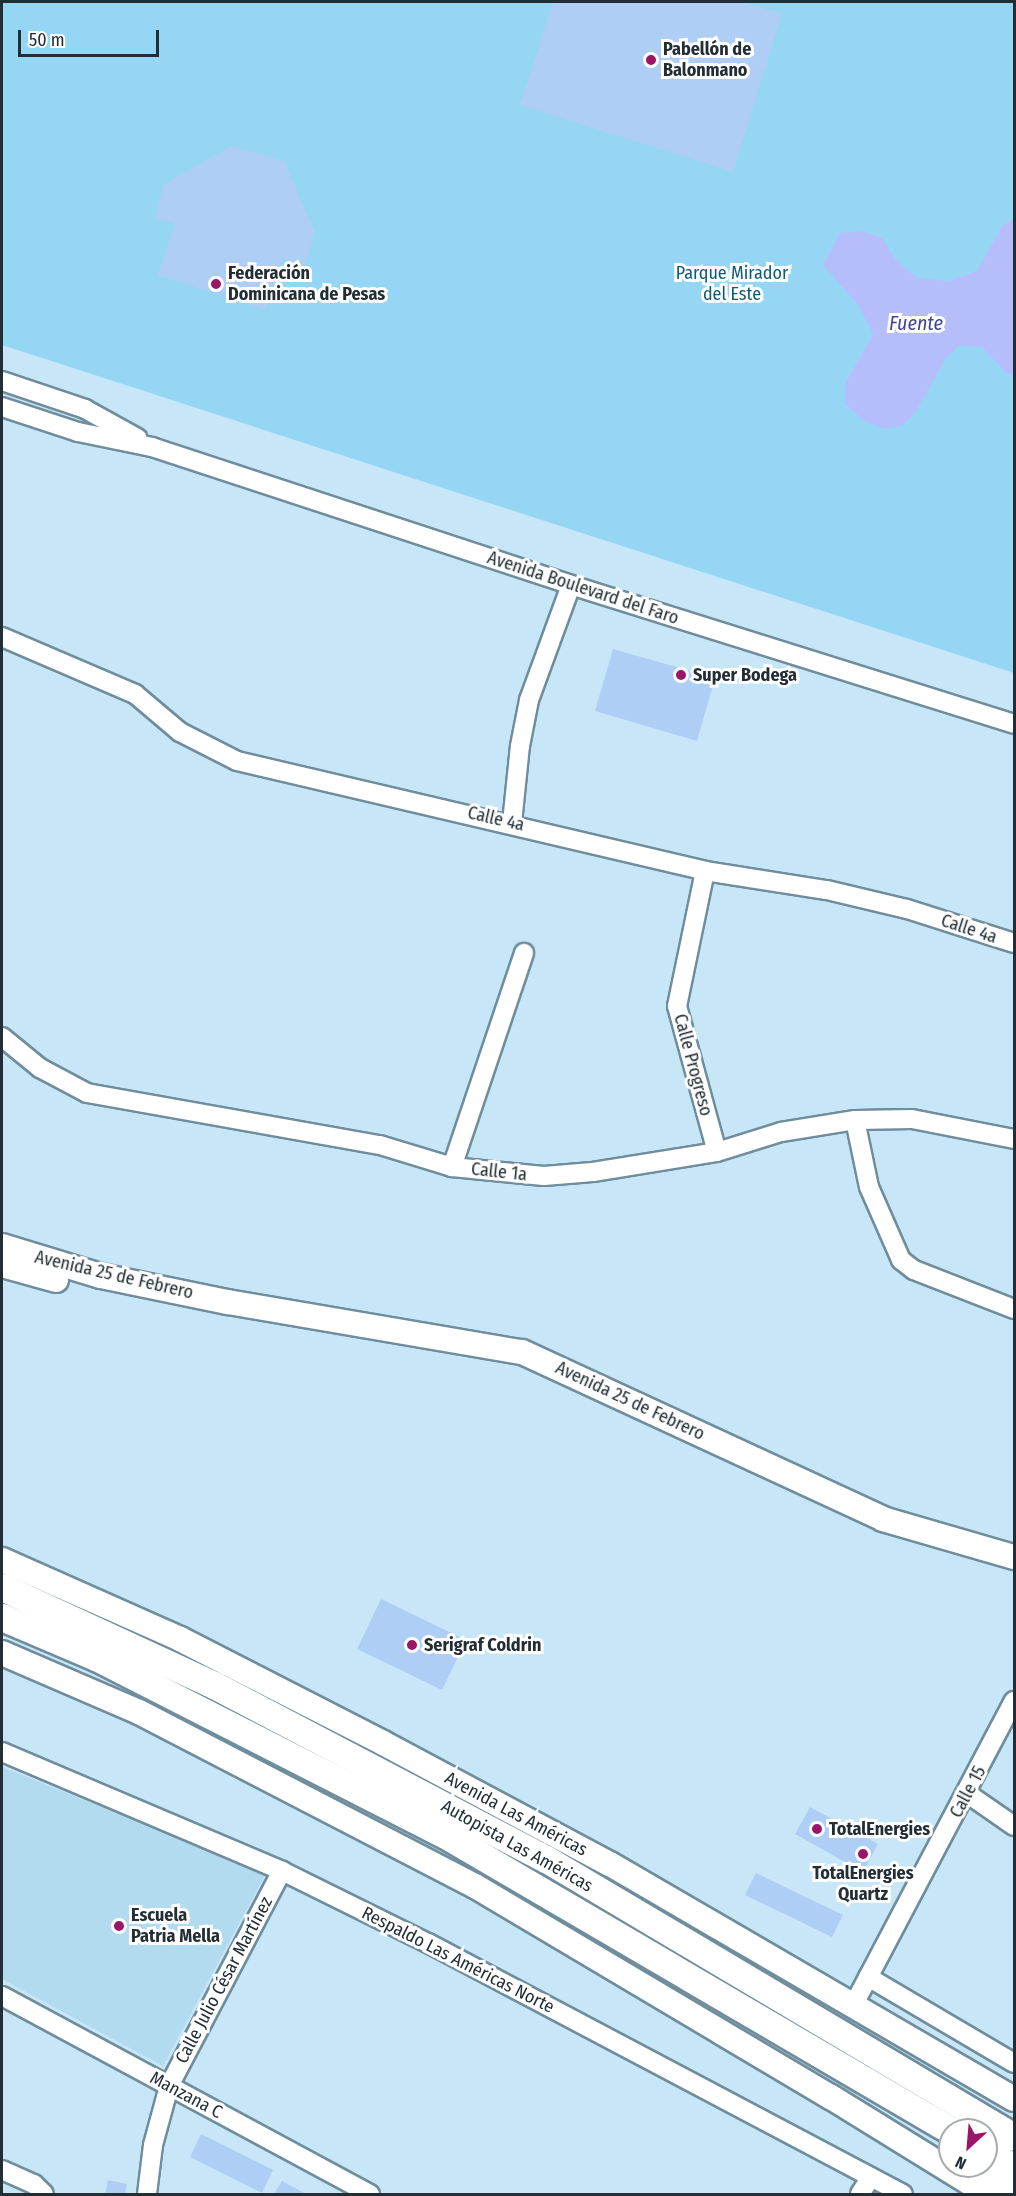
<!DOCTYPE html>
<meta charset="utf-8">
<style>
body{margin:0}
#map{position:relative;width:1016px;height:2196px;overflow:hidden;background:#c7e7f8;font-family:"Fira Sans Condensed",sans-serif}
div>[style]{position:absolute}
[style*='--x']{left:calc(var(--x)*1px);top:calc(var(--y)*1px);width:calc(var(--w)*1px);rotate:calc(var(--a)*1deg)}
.built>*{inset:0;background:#b3dbf0}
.green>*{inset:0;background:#96d6f5}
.water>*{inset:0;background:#b5befa}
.building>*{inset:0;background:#afcef5}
.roads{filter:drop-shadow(2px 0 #6f8d9c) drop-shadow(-2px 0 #6f8d9c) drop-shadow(0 2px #6f8d9c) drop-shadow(0 -2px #6f8d9c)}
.minor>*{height:18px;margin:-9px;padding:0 9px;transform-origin:9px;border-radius:9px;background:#fff}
.major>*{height:24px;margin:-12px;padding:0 12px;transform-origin:12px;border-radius:12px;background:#fff}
.highway>*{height:27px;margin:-13.5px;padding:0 13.5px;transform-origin:13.5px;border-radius:13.5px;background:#fff}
.dots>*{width:16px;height:16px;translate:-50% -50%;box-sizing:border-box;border:3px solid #fff;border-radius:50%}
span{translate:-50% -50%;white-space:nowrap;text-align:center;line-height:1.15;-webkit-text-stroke:6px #fff;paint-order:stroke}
.poi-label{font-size:18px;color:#222e34;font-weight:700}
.left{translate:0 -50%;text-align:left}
.park-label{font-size:18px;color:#0f5a77}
.street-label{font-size:18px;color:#222e34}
.water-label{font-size:20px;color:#424499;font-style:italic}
.frame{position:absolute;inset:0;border:3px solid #222e34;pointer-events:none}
.north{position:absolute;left:938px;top:2118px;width:60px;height:60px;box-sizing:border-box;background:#fff;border:2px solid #a7abae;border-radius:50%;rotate:206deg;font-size:16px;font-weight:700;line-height:24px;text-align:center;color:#222e34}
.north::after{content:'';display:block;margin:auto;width:21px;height:27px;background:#9c1668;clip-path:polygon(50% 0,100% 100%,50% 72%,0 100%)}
.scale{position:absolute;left:18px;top:30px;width:141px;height:27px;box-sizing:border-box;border:3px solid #222e34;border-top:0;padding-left:8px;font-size:18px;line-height:21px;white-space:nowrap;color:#222e34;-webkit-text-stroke:4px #fff;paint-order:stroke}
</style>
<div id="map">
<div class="built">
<i style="clip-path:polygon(2px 1767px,266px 1873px,163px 2066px,2px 1979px)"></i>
</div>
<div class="green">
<i style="clip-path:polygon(2px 2px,1014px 2px,1014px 673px,2px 345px)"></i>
</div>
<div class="water">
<i style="clip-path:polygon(1014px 219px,1014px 376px,1006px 373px,982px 347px,959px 346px,946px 358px,915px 413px,902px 426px,883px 429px,863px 420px,845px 404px,846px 382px,873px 334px,858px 305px,823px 265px,840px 233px,861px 231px,882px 238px,896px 260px,917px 278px,949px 281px,977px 271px,1002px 226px)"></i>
</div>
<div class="building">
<i style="clip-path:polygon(553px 2px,742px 2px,782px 14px,733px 172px,520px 105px)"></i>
<i style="clip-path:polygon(232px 146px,284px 161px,315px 232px,305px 265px,283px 259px,265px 310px,158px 275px,175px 224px,155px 218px,164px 184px)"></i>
<i style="clip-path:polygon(613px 649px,715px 678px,697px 741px,595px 711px)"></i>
<i style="clip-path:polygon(381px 1599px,466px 1640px,442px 1690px,357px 1649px)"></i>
<i style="clip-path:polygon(810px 1807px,878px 1844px,863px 1872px,795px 1834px)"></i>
<i style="clip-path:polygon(756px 1873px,843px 1915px,832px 1937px,745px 1895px)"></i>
<i style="clip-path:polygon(201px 2134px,273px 2170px,262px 2193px,190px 2157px)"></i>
<i style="clip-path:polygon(108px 2180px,127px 2184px,125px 2194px,105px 2194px)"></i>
<i style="clip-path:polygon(282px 2181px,306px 2194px,274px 2194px)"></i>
</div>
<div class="roads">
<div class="minor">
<i style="--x:2;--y:381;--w:88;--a:18.6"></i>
<i style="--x:85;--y:409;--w:60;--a:29.1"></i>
<i style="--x:2;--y:407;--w:80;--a:18.2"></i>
<i style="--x:78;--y:432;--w:76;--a:11.5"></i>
<i style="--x:152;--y:447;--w:441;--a:18.2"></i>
<i style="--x:571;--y:585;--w:464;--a:17.4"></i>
<i style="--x:2;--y:637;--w:145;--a:23.2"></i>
<i style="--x:135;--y:694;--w:59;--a:40.2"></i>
<i style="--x:180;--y:732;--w:64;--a:27"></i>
<i style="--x:237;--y:761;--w:481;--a:13.2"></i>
<i style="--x:705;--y:871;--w:123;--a:8.9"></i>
<i style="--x:827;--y:890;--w:82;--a:13.4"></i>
<i style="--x:907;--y:909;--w:112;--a:17.6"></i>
<i style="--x:512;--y:823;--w:77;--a:-84.1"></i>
<i style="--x:520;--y:746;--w:47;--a:-78.9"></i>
<i style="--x:529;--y:700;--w:122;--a:-69.9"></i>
<i style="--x:705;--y:871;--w:138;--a:101.7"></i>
<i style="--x:677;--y:1006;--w:151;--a:74.7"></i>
<i style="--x:2;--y:1037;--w:49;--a:39.2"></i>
<i style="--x:40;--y:1068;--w:53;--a:28"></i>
<i style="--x:87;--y:1093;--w:298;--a:10.1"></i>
<i style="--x:380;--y:1145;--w:75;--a:17"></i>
<i style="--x:452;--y:1167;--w:92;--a:5.6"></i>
<i style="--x:544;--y:1176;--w:49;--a:-4.7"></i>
<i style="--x:593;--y:1172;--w:126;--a:-9.2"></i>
<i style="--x:717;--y:1152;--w:67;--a:-17.4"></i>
<i style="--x:781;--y:1132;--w:75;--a:-9.2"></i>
<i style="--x:855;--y:1120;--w:57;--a:-1"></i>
<i style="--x:912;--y:1119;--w:104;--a:11.1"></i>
<i style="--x:855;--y:1120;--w:68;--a:78.2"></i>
<i style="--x:869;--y:1187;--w:80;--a:66.3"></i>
<i style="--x:901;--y:1260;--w:16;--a:38"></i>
<i style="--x:914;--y:1270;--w:107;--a:21.3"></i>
<i style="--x:452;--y:1167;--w:226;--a:-71.4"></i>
<i style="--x:2;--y:1752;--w:304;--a:23"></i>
<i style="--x:282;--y:1871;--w:163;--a:26.3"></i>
<i style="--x:428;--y:1943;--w:537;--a:27.85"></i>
<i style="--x:968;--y:1794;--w:56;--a:34.8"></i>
<i style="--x:868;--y:1977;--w:169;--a:30.5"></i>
<i style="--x:2;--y:1996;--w:418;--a:28.3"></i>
<i style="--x:853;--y:2006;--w:345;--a:-62.2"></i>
<i style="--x:2;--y:2170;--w:35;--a:24"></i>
<i style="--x:34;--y:2184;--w:14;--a:45"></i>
<i style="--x:147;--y:2194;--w:49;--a:-83"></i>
<i style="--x:153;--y:2145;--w:61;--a:-74.8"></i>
<i style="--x:169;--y:2086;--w:243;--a:-62.3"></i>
<i style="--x:860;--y:2194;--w:20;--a:-57"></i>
</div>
<div class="major">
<i style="--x:2;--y:1246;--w:103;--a:16.9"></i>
<i style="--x:101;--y:1276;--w:130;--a:11.6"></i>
<i style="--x:228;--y:1302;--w:298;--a:9.7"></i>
<i style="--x:522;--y:1352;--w:398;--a:24.8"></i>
<i style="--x:883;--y:1519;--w:136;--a:16.2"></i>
<i style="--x:2;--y:1265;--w:56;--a:15.5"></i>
<i style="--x:2;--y:1560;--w:195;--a:23.9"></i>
<i style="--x:180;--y:1639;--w:228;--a:27.1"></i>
<i style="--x:383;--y:1743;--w:257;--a:28.1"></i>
<i style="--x:610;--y:1864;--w:467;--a:30.2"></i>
<i style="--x:2;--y:1653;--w:149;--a:23.3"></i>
<i style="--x:139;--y:1712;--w:378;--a:27.4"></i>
<i style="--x:475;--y:1886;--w:414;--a:30.7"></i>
<i style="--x:831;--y:2097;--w:185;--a:31.7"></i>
</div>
<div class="highway">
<i style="--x:2;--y:1587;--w:234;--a:24.8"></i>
<i style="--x:214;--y:1685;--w:375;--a:27.7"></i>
<i style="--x:546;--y:1859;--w:544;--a:30.71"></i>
<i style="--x:2;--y:1617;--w:104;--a:23.1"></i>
<i style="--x:98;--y:1658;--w:388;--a:27"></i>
<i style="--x:444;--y:1834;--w:586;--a:30.33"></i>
<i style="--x:986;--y:2151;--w:33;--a:31"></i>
<i style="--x:976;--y:2166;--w:43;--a:40.3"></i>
</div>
</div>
<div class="dots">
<i style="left:651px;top:60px;background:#9c1668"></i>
<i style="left:216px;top:284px;background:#9c1668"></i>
<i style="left:681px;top:675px;background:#9c1668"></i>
<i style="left:412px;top:1645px;background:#9c1668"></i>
<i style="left:817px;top:1829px;background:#9c1668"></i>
<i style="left:863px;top:1854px;background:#9c1668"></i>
<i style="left:119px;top:1926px;background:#9c1668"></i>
</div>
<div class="poi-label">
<span class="left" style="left:663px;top:60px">Pabellón de<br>Balonmano</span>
<span class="left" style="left:228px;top:284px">Federación<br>Dominicana de Pesas</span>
<span class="left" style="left:693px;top:675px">Super Bodega</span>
<span class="left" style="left:424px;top:1645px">Serigraf Coldrin</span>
<span class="left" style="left:829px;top:1829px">TotalEnergies</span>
<span style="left:863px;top:1884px">TotalEnergies<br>Quartz</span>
<span class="left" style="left:131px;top:1926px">Escuela<br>Patria Mella</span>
</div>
<div class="park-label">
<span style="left:732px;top:284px">Parque Mirador<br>del Este</span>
</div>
<div class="street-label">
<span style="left:583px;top:588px;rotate:18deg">Avenida Boulevard del Faro</span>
<span style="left:496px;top:819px;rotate:13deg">Calle 4a</span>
<span style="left:969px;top:929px;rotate:18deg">Calle 4a</span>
<span style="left:693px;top:1065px;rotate:75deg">Calle Progreso</span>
<span style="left:499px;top:1172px;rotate:6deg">Calle 1a</span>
<span style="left:114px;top:1275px;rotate:13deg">Avenida 25 de Febrero</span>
<span style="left:630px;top:1401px;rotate:25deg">Avenida 25 de Febrero</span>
<span style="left:968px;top:1792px;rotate:-62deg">Calle 15</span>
<span style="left:516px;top:1814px;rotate:28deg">Avenida Las Américas</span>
<span style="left:517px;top:1846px;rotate:29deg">Autopista Las Américas</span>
<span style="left:458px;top:1960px;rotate:27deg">Respaldo Las Américas Norte</span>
<span style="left:224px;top:1980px;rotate:-62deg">Calle Julio César Martínez</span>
<span style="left:186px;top:2095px;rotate:28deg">Manzana C</span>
</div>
<div class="water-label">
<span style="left:916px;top:323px">Fuente</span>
</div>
<div class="frame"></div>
<div class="north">N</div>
<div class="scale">50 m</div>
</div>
